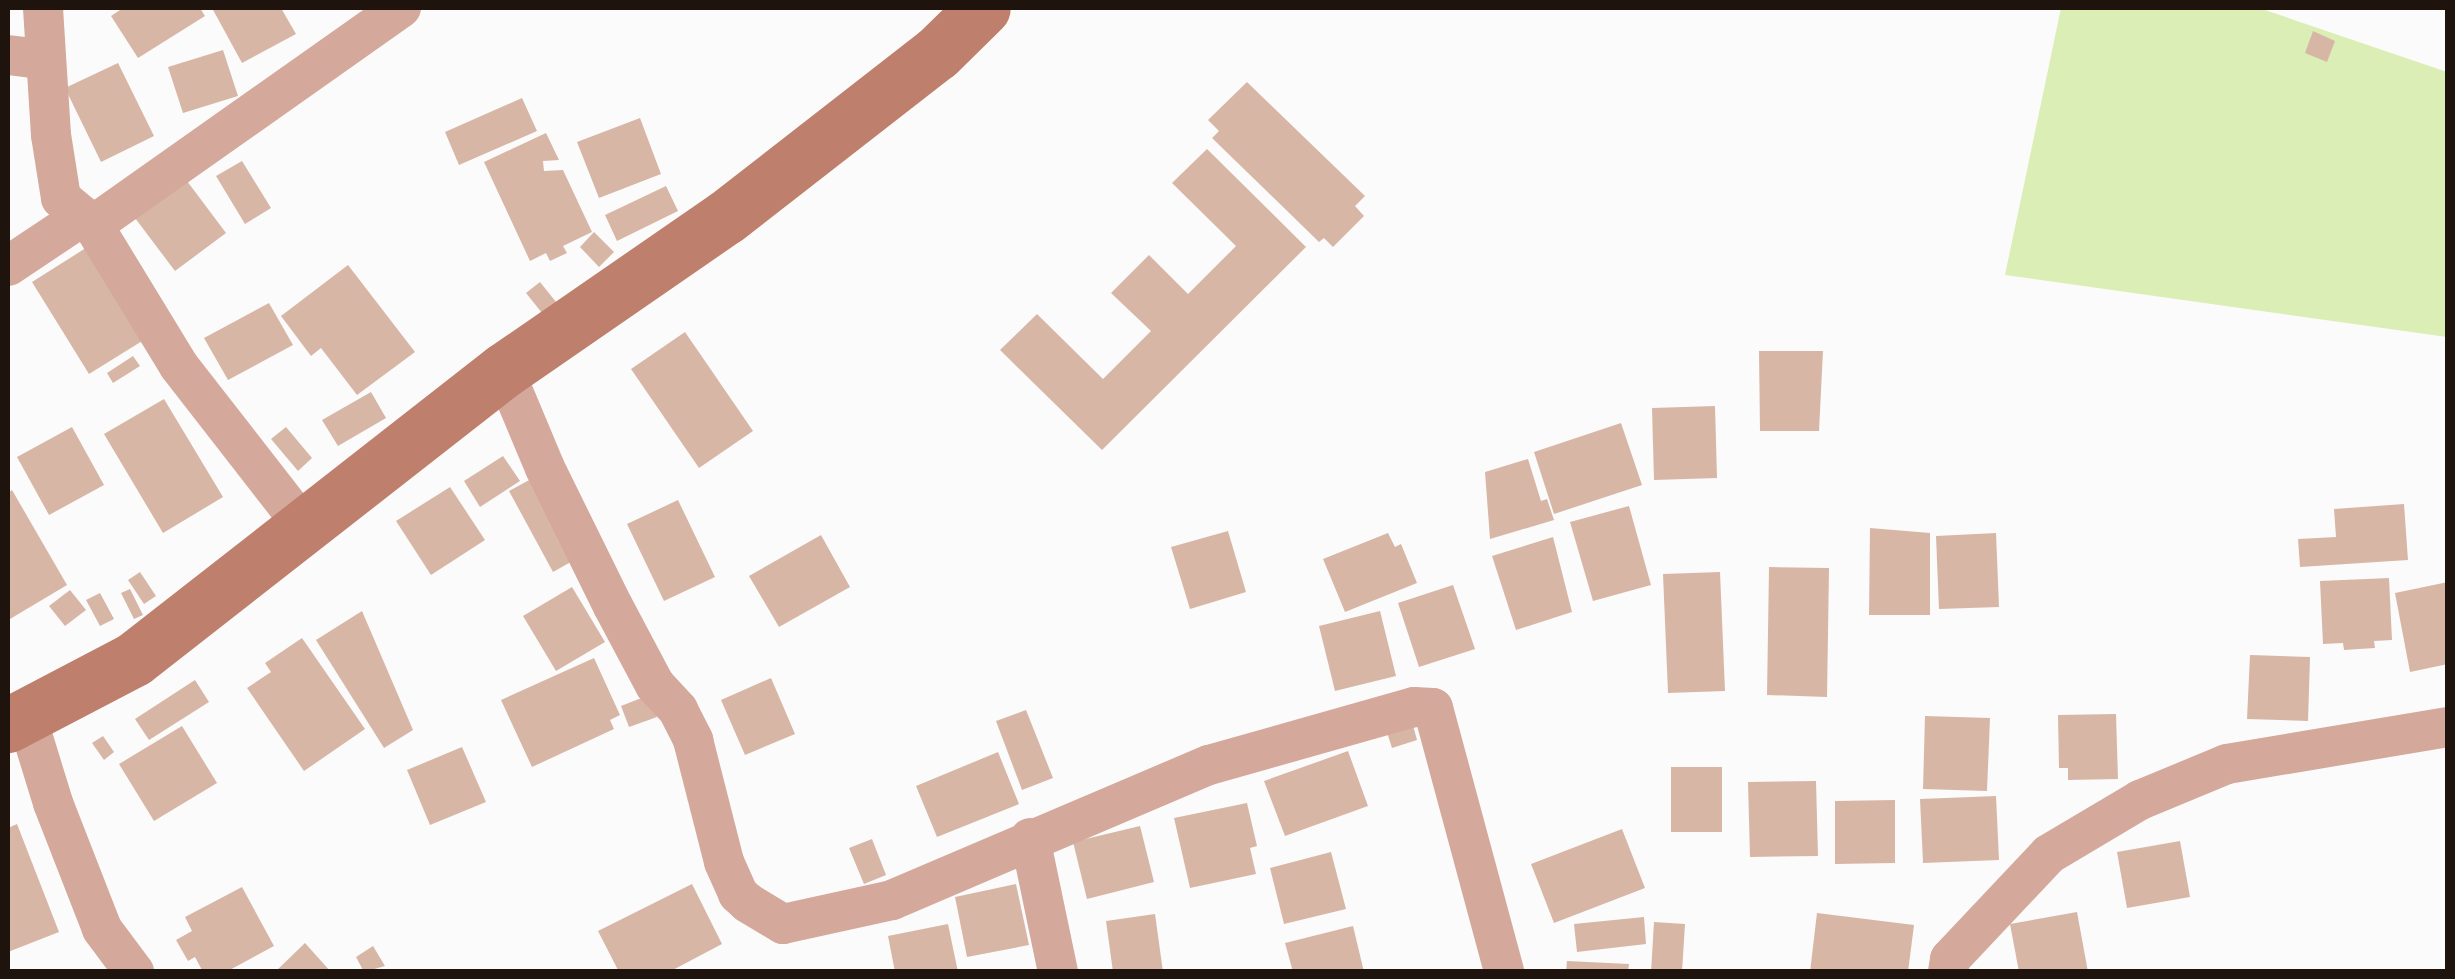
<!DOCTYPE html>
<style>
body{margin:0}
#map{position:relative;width:2455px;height:979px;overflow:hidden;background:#fbfbfb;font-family:"Libre Baskerville",serif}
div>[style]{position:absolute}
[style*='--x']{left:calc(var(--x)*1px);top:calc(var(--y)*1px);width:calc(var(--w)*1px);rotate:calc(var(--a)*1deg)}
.green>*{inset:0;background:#dbeeb5}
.building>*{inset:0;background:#d8b6a6}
.street>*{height:40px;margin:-20px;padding:0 20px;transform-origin:20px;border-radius:20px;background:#d4a89b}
.secondary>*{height:55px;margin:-27.5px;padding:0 27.5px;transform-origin:27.5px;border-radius:27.5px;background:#be7f6c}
span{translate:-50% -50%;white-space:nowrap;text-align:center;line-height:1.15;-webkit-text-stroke:8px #fbfbfb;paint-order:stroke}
.frame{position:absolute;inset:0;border:10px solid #1f130d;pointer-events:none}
</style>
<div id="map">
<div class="green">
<i style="clip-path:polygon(2061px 8px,2259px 8px,2447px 72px,2447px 337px,2005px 275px)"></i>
</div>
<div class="building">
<i style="clip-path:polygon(123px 8px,200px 8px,205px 16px,138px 58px,111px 16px)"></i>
<i style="clip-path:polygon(212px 8px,281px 8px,296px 34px,242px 63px)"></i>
<i style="clip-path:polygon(2313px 31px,2335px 41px,2327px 62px,2305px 53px)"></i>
<i style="clip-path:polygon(223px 50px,238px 96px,183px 113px,168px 67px)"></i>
<i style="clip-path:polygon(118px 63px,154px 136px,101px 162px,65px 88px)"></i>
<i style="clip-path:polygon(1247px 82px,1365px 196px,1355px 206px,1364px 216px,1333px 247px,1324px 238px,1319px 242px,1212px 138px,1219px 131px,1208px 120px)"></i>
<i style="clip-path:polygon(522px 98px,537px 131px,459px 165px,445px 132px)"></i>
<i style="clip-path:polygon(640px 118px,661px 174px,599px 198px,577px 142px)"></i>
<i style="clip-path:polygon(546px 133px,559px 160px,543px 161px,544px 171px,563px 170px,592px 232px,563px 246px,567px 253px,550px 261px,546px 253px,530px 261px,484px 162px)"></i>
<i style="clip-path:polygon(1207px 149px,1306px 247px,1102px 450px,1000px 350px,1037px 314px,1103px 379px,1151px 331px,1111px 293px,1149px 255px,1188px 294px,1236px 246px,1172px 183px)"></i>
<i style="clip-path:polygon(242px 161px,271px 208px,245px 224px,216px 176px)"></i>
<i style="clip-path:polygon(187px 181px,226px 233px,175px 271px,135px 218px)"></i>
<i style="clip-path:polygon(666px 186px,678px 211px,617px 241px,605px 215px)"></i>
<i style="clip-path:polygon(594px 232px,614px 252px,599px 267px,580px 247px)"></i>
<i style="clip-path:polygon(89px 246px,147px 338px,89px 374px,32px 282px)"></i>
<i style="clip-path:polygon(348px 265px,415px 352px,357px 395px,321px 348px,311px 356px,281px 316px)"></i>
<i style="clip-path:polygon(540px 282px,560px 307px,546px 318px,526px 293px)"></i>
<i style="clip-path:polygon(269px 303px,293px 345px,228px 380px,204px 338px)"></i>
<i style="clip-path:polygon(685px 332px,753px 431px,699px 468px,631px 369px)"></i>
<i style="clip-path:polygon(1759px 351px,1823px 351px,1819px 431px,1760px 431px)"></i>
<i style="clip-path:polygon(133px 356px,140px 366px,113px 383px,107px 373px)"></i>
<i style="clip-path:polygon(371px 392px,386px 418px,338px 446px,322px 420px)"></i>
<i style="clip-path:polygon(164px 399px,223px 497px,163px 533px,104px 434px)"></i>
<i style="clip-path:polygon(1715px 406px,1717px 478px,1654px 480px,1652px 408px)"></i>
<i style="clip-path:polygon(1621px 423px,1642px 485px,1554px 514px,1534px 452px)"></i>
<i style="clip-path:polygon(72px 427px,104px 485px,49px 515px,17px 457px)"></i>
<i style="clip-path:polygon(286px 427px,312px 458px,298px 471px,271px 439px)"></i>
<i style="clip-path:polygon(503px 456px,520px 481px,480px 507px,464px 481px)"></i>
<i style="clip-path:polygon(1528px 459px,1541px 501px,1547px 499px,1554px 520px,1490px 539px,1485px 472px)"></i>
<i style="clip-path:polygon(533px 478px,576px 559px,553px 572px,509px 491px)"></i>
<i style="clip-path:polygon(450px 487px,485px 540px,431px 575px,396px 521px)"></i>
<i style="clip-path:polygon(12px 490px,67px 585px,10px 619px,8px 493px)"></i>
<i style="clip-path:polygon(678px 500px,715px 577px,664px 601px,627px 524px)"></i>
<i style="clip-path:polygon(2404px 504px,2408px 560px,2300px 567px,2298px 539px,2336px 537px,2334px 509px)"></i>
<i style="clip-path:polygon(1629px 506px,1651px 585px,1593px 601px,1570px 522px)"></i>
<i style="clip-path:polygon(1870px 528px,1930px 533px,1930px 615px,1869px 615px)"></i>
<i style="clip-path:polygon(1228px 531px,1246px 592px,1190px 609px,1171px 547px)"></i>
<i style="clip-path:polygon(1388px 533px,1395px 547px,1401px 544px,1417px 583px,1345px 612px,1323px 559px)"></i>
<i style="clip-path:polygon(1996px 533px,1999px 607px,1939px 609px,1936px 536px)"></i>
<i style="clip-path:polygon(821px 535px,850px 587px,779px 627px,749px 576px)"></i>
<i style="clip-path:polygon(1553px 537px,1572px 612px,1516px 630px,1492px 556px)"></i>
<i style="clip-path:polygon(1769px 567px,1829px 568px,1827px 697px,1767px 695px)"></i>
<i style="clip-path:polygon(140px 572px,156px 596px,144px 604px,128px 580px)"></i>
<i style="clip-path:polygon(1720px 572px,1725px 691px,1668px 693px,1663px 574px)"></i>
<i style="clip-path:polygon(2389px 578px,2392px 640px,2374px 641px,2375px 648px,2344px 650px,2343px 643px,2323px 644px,2320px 581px)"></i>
<i style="clip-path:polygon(2448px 582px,2448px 664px,2410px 672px,2395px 593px)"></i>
<i style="clip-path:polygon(1453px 585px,1475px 649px,1419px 667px,1398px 603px)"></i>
<i style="clip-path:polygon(572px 587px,605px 642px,556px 671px,523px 616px)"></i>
<i style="clip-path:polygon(130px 589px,143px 615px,134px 619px,121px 593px)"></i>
<i style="clip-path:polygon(70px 590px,86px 610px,65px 626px,49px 606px)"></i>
<i style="clip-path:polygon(100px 593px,114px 619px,100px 626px,86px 600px)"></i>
<i style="clip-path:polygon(362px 611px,413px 730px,384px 748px,316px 640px)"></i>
<i style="clip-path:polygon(1380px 611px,1396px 676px,1335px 691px,1319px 626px)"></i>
<i style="clip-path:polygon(302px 638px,365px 729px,304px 771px,247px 688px,271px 672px,265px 663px)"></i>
<i style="clip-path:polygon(2250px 655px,2310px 657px,2308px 721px,2247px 719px)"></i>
<i style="clip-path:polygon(594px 658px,620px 715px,610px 720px,614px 729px,532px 767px,501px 700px)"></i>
<i style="clip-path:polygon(771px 678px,795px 734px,745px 755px,721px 700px)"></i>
<i style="clip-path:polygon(195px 680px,209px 702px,149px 740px,135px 719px)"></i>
<i style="clip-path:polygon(649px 695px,657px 717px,629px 727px,621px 706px)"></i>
<i style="clip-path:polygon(1026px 710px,1053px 778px,1022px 790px,996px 721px)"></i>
<i style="clip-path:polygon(2116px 714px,2118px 779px,2068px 780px,2068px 768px,2059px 768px,2058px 715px)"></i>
<i style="clip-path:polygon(1925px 716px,1990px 718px,1987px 791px,1923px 789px)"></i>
<i style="clip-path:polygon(1411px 718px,1417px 740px,1392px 748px,1385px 726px)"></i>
<i style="clip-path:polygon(182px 726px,217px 783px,154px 821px,119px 764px)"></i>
<i style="clip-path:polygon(103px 736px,114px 752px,104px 760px,92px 743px)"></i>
<i style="clip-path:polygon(462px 747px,486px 802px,430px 825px,407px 770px)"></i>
<i style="clip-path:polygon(1348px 751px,1368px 806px,1285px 836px,1264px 781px)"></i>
<i style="clip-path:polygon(998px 752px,1019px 804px,937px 837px,916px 786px)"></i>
<i style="clip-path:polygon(1671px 767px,1722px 767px,1722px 832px,1671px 832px)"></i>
<i style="clip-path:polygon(1816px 781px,1818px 856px,1750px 857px,1748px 782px)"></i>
<i style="clip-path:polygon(1996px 796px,1999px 860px,1923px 863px,1920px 799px)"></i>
<i style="clip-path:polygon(1895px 800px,1895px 863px,1835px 864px,1835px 801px)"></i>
<i style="clip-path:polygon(1247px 803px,1257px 846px,1250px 848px,1256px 874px,1190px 888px,1174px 818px)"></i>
<i style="clip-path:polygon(17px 824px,59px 932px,8px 952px,8px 828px)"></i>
<i style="clip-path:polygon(1140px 826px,1154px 882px,1087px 899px,1073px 842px)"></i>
<i style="clip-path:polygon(1622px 829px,1645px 888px,1554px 923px,1531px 864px)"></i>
<i style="clip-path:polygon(872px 839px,886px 875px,864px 884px,849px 848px)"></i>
<i style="clip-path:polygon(2180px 841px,2190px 897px,2127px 908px,2117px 852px)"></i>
<i style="clip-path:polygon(1331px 852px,1346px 909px,1284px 924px,1270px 868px)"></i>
<i style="clip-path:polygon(692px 884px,722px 944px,669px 972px,619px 972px,598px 931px)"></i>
<i style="clip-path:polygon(1016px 884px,1029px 945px,967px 957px,955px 897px)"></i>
<i style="clip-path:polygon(242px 887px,274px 946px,226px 972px,203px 972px,195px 957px,188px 961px,176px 940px,192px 931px,185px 917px)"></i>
<i style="clip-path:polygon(2077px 912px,2088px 972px,2019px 972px,2010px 924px)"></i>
<i style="clip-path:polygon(1817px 913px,1914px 925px,1908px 972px,1810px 972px)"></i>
<i style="clip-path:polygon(1155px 914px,1163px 972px,1113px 972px,1106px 921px)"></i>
<i style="clip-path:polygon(1644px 917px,1646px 944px,1577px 952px,1574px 924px)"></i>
<i style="clip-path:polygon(1654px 922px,1685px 924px,1682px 972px,1651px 972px)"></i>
<i style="clip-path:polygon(948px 924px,958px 972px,895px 972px,888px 936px)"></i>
<i style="clip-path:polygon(1353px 926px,1364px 972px,1293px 972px,1285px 943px)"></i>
<i style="clip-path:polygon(305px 943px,331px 972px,275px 972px)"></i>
<i style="clip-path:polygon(373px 946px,385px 966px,364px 972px,356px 957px)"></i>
<i style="clip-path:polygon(1567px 961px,1629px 964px,1628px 972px,1566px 972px)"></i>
</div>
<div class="street">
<i style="--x:43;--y:8;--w:127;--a:86.4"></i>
<i style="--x:51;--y:135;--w:64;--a:81"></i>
<i style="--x:61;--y:198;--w:42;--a:40.2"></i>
<i style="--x:93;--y:225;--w:165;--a:58.6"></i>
<i style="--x:179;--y:366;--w:205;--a:52.1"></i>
<i style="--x:8;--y:55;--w:38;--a:7"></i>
<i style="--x:93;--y:225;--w:377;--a:-35.2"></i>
<i style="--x:8;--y:266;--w:90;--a:-33.7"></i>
<i style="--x:504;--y:370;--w:106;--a:67.3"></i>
<i style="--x:545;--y:468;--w:154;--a:63.8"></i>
<i style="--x:613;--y:606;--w:89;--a:62"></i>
<i style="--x:655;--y:685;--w:34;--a:47"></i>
<i style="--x:678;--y:710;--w:34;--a:63"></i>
<i style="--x:693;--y:740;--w:126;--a:75.7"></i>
<i style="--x:724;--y:862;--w:35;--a:66"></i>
<i style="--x:738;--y:894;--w:13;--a:42"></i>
<i style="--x:748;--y:903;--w:41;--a:31"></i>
<i style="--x:783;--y:924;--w:112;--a:-12.4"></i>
<i style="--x:892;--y:900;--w:345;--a:-23.1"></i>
<i style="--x:1209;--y:765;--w:213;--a:-15.8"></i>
<i style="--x:1414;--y:707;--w:19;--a:3"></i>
<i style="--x:1433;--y:708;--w:273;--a:74.9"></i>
<i style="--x:26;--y:715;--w:92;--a:72.9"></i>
<i style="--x:53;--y:803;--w:135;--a:68.7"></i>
<i style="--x:102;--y:929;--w:54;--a:53.3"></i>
<i style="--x:1030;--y:838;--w:137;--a:78.2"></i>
<i style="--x:1948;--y:972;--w:13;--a:-81"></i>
<i style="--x:1950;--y:959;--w:144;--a:-46.7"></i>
<i style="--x:2049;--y:854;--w:106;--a:-30.7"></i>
<i style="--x:2140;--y:800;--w:94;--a:-22.5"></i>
<i style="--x:2227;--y:764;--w:224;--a:-9.5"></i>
</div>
<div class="secondary">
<i style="--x:8;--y:725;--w:142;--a:-27.6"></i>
<i style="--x:134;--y:659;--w:469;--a:-38"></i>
<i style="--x:504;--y:370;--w:270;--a:-34.6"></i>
<i style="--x:726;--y:217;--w:267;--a:-37.9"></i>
<i style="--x:937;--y:53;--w:64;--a:-44.4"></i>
</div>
<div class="frame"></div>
</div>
